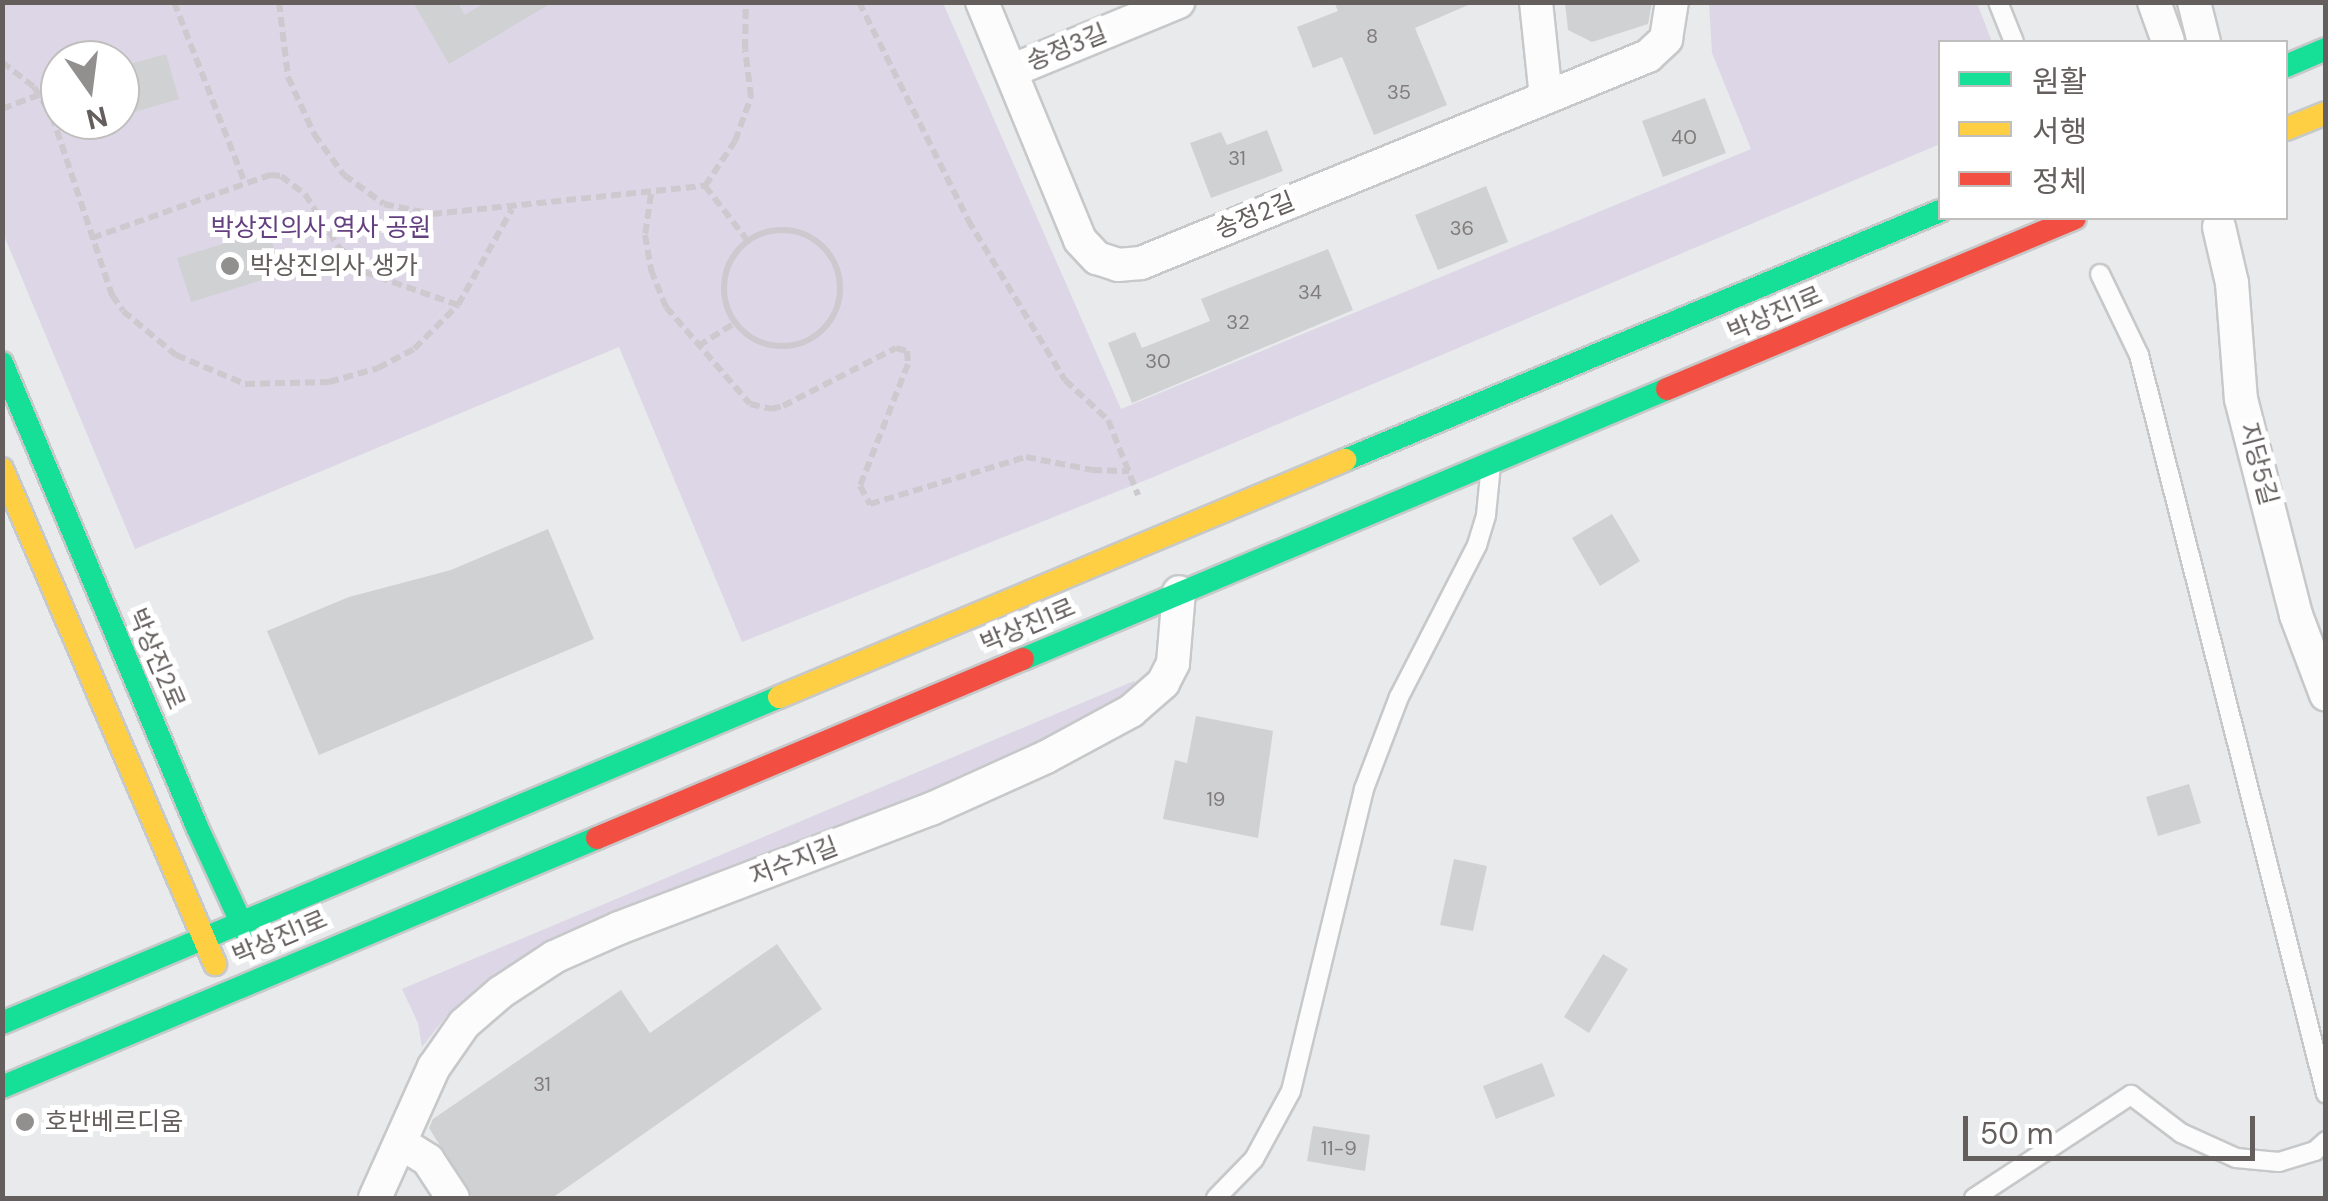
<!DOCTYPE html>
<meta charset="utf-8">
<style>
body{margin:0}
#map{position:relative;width:2328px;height:1201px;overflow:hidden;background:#e8eaec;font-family:"DM Sans","Noto Sans KR",sans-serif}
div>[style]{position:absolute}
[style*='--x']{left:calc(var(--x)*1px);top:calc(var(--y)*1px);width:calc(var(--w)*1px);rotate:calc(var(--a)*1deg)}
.green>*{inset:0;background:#ddd6e6}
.building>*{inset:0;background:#d0d1d3}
.path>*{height:6px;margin-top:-3px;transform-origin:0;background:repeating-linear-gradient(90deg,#cdc9ce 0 10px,transparent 0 15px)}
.path>.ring{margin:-3px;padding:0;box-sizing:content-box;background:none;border:6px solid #cdc9ce;border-radius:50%}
.roads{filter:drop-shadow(2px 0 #c7c8c9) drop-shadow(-2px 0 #c7c8c9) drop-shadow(0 2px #c7c8c9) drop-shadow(0 -2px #c7c8c9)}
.lane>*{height:18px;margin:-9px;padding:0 9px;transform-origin:9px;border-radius:9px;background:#fcfcfc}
.street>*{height:32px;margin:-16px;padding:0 16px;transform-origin:16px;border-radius:16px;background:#fcfcfc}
.fast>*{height:22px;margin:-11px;padding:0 11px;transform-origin:11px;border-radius:11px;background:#16e098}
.slow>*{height:22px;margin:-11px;padding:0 11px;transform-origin:11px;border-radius:11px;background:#ffcf43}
.jam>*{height:22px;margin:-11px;padding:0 11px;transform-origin:11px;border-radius:11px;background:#f24e42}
.dots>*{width:28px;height:28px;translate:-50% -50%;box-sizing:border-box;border:5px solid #fff;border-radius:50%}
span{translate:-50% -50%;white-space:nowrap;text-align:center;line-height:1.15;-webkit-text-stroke:10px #fff;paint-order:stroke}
.number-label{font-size:20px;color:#807c7c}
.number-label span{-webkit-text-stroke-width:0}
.street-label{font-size:25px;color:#645e5d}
.park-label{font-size:25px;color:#644081}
.poi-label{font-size:25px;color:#645e5d}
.left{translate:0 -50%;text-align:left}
.frame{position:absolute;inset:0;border:5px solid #645e5d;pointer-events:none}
.legend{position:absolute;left:1938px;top:40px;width:350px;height:180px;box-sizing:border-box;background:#fff;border:2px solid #c1bfbe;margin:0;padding:12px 18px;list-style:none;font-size:30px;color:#645e5d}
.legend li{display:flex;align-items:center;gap:20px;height:50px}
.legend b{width:50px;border:2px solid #c1bfbe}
.north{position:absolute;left:40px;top:40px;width:100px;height:100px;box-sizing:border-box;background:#fff;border:2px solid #c1bfbe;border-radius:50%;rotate:166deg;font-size:28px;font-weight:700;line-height:40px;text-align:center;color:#645e5d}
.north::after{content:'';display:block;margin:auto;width:35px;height:45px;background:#928f8f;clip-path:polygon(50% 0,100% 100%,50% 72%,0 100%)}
.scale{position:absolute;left:1963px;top:1116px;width:292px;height:45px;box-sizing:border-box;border:5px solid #645e5d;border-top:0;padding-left:12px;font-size:30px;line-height:35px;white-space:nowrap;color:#645e5d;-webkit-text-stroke:8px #fff;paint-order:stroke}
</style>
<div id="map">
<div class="green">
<i style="clip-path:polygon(evenodd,2px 3px,943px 3px,1121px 409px,1751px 149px,1712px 53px,1709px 3px,1977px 3px,1992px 42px,1940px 42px,1940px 144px,1151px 478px,742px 642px,619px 347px,135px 549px,3px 233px,2px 3px,60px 60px,120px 60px,120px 120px,60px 120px,60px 60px)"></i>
<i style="clip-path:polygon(1134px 681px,1136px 686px,1078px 725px,927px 796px,549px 945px,491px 978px,448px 1014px,422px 1047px,418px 1023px,402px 989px)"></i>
</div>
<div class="building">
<i style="clip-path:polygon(413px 2px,457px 2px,465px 15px,486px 2px,553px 2px,449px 64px)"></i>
<i style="clip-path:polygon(1334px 2px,1475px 2px,1415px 28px,1447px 105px,1374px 135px,1342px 57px,1313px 68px,1297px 27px,1338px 11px)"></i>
<i style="clip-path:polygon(1565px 2px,1652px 2px,1648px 24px,1592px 42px,1568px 30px)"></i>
<i style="clip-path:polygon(166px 54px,179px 99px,120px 116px,120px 67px)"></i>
<i style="clip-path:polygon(1705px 98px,1726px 153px,1663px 177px,1642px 121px)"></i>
<i style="clip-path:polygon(1267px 130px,1283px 171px,1211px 198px,1190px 143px,1221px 132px,1227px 145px)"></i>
<i style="clip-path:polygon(1486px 186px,1508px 242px,1438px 270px,1415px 215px)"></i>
<i style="clip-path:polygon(268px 230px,282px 274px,191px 302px,177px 258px)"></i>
<i style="clip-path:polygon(1328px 249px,1353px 310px,1132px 403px,1108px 343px,1135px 332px,1142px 348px,1210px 321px,1201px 299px)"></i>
<i style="clip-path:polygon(1612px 514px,1640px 561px,1600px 586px,1572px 538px)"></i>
<i style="clip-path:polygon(548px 529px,594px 639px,319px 755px,267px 631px,349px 597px,451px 570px)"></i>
<i style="clip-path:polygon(1196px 716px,1273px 731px,1258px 838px,1163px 819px,1175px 760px,1187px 763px)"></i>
<i style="clip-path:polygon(2189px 784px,2201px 823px,2158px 836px,2146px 797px)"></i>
<i style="clip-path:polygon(1454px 859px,1487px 866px,1473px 931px,1440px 925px)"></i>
<i style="clip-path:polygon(777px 944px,822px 1009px,552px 1198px,473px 1198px,429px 1128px,433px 1119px,621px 990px,650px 1033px)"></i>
<i style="clip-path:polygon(1603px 954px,1628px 969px,1589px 1033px,1564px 1017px)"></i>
<i style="clip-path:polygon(1542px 1063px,1555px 1096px,1496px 1119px,1483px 1086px)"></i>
<i style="clip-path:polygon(1313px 1126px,1370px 1135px,1365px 1171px,1307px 1161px)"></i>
</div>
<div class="path">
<i style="--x:174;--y:2;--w:194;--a:68.6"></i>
<i style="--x:279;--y:2;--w:76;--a:83.2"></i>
<i style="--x:288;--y:77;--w:63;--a:65.5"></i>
<i style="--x:314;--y:134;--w:51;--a:53.8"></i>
<i style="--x:344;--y:175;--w:49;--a:35.9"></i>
<i style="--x:384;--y:204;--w:49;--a:11.8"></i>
<i style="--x:432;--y:214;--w:274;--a:-5.9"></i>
<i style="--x:705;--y:186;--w:54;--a:-56.3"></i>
<i style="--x:735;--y:141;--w:47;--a:-70"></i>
<i style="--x:751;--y:97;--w:48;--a:-97.1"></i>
<i style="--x:745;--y:49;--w:47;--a:-88.8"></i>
<i style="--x:859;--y:2;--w:244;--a:63.4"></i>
<i style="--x:968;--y:220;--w:187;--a:58.8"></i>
<i style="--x:1065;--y:380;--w:59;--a:42.9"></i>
<i style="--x:1108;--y:420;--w:81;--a:68.2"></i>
<i style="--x:2;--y:62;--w:41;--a:38"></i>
<i style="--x:34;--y:87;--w:34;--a:58"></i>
<i style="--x:52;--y:116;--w:189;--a:71.5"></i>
<i style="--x:112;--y:295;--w:19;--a:55"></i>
<i style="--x:123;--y:311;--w:69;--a:39.7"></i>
<i style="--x:176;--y:355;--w:75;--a:22.8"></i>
<i style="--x:245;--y:384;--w:84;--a:-1.4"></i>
<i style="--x:329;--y:382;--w:51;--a:-15.9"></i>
<i style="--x:378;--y:368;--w:41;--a:-27.8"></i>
<i style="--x:414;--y:349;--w:62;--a:-45"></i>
<i style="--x:458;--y:305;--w:110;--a:-60.6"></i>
<i style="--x:2;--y:109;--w:40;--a:-21"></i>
<i style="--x:705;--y:186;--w:70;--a:52"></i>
<i style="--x:651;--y:194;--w:41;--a:98.3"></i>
<i style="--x:645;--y:235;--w:36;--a:80"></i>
<i style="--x:651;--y:270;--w:40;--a:68"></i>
<i style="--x:666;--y:307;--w:128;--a:49.1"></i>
<i style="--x:750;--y:404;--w:22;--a:13"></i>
<i style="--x:771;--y:409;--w:12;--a:-14"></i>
<i style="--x:783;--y:406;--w:127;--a:-27.2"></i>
<i style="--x:896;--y:348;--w:11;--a:15"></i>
<i style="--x:907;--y:351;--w:13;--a:86"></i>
<i style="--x:908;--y:364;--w:131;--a:111.5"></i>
<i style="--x:860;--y:486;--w:21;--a:61"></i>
<i style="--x:870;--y:504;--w:163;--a:-16.8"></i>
<i style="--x:1026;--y:457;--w:67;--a:11.1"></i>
<i style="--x:1092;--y:470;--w:37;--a:2"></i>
<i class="ring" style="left:724px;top:230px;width:110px;height:110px"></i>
<i style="--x:92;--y:238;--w:189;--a:-19.5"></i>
<i style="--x:270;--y:175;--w:11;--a:5"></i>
<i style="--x:281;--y:176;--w:30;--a:37"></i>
<i style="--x:305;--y:194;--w:62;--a:57.6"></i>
<i style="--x:338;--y:246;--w:37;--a:45"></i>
<i style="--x:364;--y:272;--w:100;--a:19.3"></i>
<i style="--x:698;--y:346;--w:44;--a:-31.9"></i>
</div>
<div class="roads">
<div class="lane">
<i style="--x:1998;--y:2;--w:43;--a:68.2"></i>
<i style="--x:2100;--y:274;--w:90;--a:64.3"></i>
<i style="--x:2139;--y:355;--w:762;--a:75.8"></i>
<i style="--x:1216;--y:1198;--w:54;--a:-45.7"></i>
<i style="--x:1254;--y:1159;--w:77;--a:-61.4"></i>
<i style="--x:1291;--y:1091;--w:311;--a:-76.4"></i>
<i style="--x:1364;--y:789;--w:98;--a:-69.2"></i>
<i style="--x:1399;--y:697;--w:171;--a:-62.8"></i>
<i style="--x:1477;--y:545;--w:31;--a:-73"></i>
<i style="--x:1486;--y:515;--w:50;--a:-84.3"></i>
<i style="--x:1974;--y:1198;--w:188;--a:-33.3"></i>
<i style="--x:2131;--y:1095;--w:63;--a:37.2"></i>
<i style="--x:2181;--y:1133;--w:60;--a:24.4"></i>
<i style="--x:2236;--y:1158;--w:43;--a:5.3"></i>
<i style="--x:2279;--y:1162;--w:38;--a:-17"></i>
<i style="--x:2315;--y:1151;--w:15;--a:-42"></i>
</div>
<div class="street">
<i style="--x:982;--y:2;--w:257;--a:67.6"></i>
<i style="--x:1080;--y:240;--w:25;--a:47"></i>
<i style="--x:1097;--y:258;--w:22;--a:18"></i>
<i style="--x:1118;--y:265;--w:23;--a:-5"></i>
<i style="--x:1141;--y:263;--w:548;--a:-22.21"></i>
<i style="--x:1648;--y:56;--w:25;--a:-43"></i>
<i style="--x:1666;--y:39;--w:37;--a:-81"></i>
<i style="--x:1536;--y:2;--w:96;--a:84"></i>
<i style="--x:2154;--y:2;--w:41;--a:70.3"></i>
<i style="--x:2194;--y:2;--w:41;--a:76"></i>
<i style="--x:1011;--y:71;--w:181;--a:-22.4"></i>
<i style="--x:2219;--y:227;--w:57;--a:76.9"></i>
<i style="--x:2232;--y:283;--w:116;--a:85.6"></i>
<i style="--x:2241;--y:399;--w:223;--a:75.7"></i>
<i style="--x:2296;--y:615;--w:85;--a:69.4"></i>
<i style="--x:401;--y:1143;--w:32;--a:32"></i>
<i style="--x:428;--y:1160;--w:45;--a:56.7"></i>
<i style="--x:375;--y:1198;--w:144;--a:-65.8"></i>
<i style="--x:434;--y:1067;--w:52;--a:-55.1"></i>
<i style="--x:464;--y:1024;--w:49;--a:-40.9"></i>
<i style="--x:501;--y:992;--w:64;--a:-33.4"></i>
<i style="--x:554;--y:957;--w:71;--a:-24"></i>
<i style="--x:619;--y:928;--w:334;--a:-20.9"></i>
<i style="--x:931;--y:809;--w:126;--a:-24.3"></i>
<i style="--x:1046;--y:757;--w:97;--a:-28.4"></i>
<i style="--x:1131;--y:711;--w:43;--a:-41.2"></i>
<i style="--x:1163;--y:683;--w:22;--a:-63"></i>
<i style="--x:1173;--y:663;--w:71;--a:-85.2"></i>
</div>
<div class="fast">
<i style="--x:2286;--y:66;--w:43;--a:-23"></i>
<i style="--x:2;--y:363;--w:503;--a:67.2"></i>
<i style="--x:197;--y:827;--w:133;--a:65.2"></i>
<i style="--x:1345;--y:460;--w:645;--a:-22.71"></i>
<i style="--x:1023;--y:659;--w:698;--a:-22.75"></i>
<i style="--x:2;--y:1023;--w:843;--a:-22.76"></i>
<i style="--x:2;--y:1087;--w:645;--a:-22.71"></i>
</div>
<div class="slow">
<i style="--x:2286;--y:129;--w:43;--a:-21.8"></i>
<i style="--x:2;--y:469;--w:539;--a:66.72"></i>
<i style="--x:779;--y:697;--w:614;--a:-22.72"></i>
</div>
<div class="jam">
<i style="--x:1667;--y:389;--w:442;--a:-22.7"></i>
<i style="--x:597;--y:838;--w:462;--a:-22.8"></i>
</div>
</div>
<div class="dots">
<i style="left:230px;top:266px;background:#928f8f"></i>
<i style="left:25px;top:1122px;background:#928f8f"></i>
</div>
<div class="number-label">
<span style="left:1372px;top:36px">8</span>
<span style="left:1399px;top:92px">35</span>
<span style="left:1684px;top:137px">40</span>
<span style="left:1237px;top:158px">31</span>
<span style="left:1462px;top:228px">36</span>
<span style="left:1310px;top:292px">34</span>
<span style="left:1238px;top:322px">32</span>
<span style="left:1158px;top:361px">30</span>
<span style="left:1216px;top:799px">19</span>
<span style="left:542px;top:1084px">31</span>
<span style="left:1339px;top:1148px">11-9</span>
</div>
<div class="street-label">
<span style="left:1067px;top:48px;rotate:-22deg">송정3길</span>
<span style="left:1255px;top:216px;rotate:-22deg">송정2길</span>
<span style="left:1775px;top:314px;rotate:-23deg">박상진1로</span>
<span style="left:2258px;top:464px;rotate:75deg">지당5길</span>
<span style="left:1028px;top:626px;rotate:-23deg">박상진1로</span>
<span style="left:156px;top:659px;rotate:67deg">박상진2로</span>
<span style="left:794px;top:862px;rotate:-21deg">저수지길</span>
<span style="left:280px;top:938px;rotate:-23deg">박상진1로</span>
</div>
<div class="park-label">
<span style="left:321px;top:228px">박상진의사 역사 공원</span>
</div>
<div class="poi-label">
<span class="left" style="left:250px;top:266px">박상진의사 생가</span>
<span class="left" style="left:45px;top:1122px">호반베르디움</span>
</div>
<div class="frame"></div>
<ul class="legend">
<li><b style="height:12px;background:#16e098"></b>원활</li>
<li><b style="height:12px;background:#ffcf43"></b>서행</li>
<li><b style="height:12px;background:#f24e42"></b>정체</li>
</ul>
<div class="north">N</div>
<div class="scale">50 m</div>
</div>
